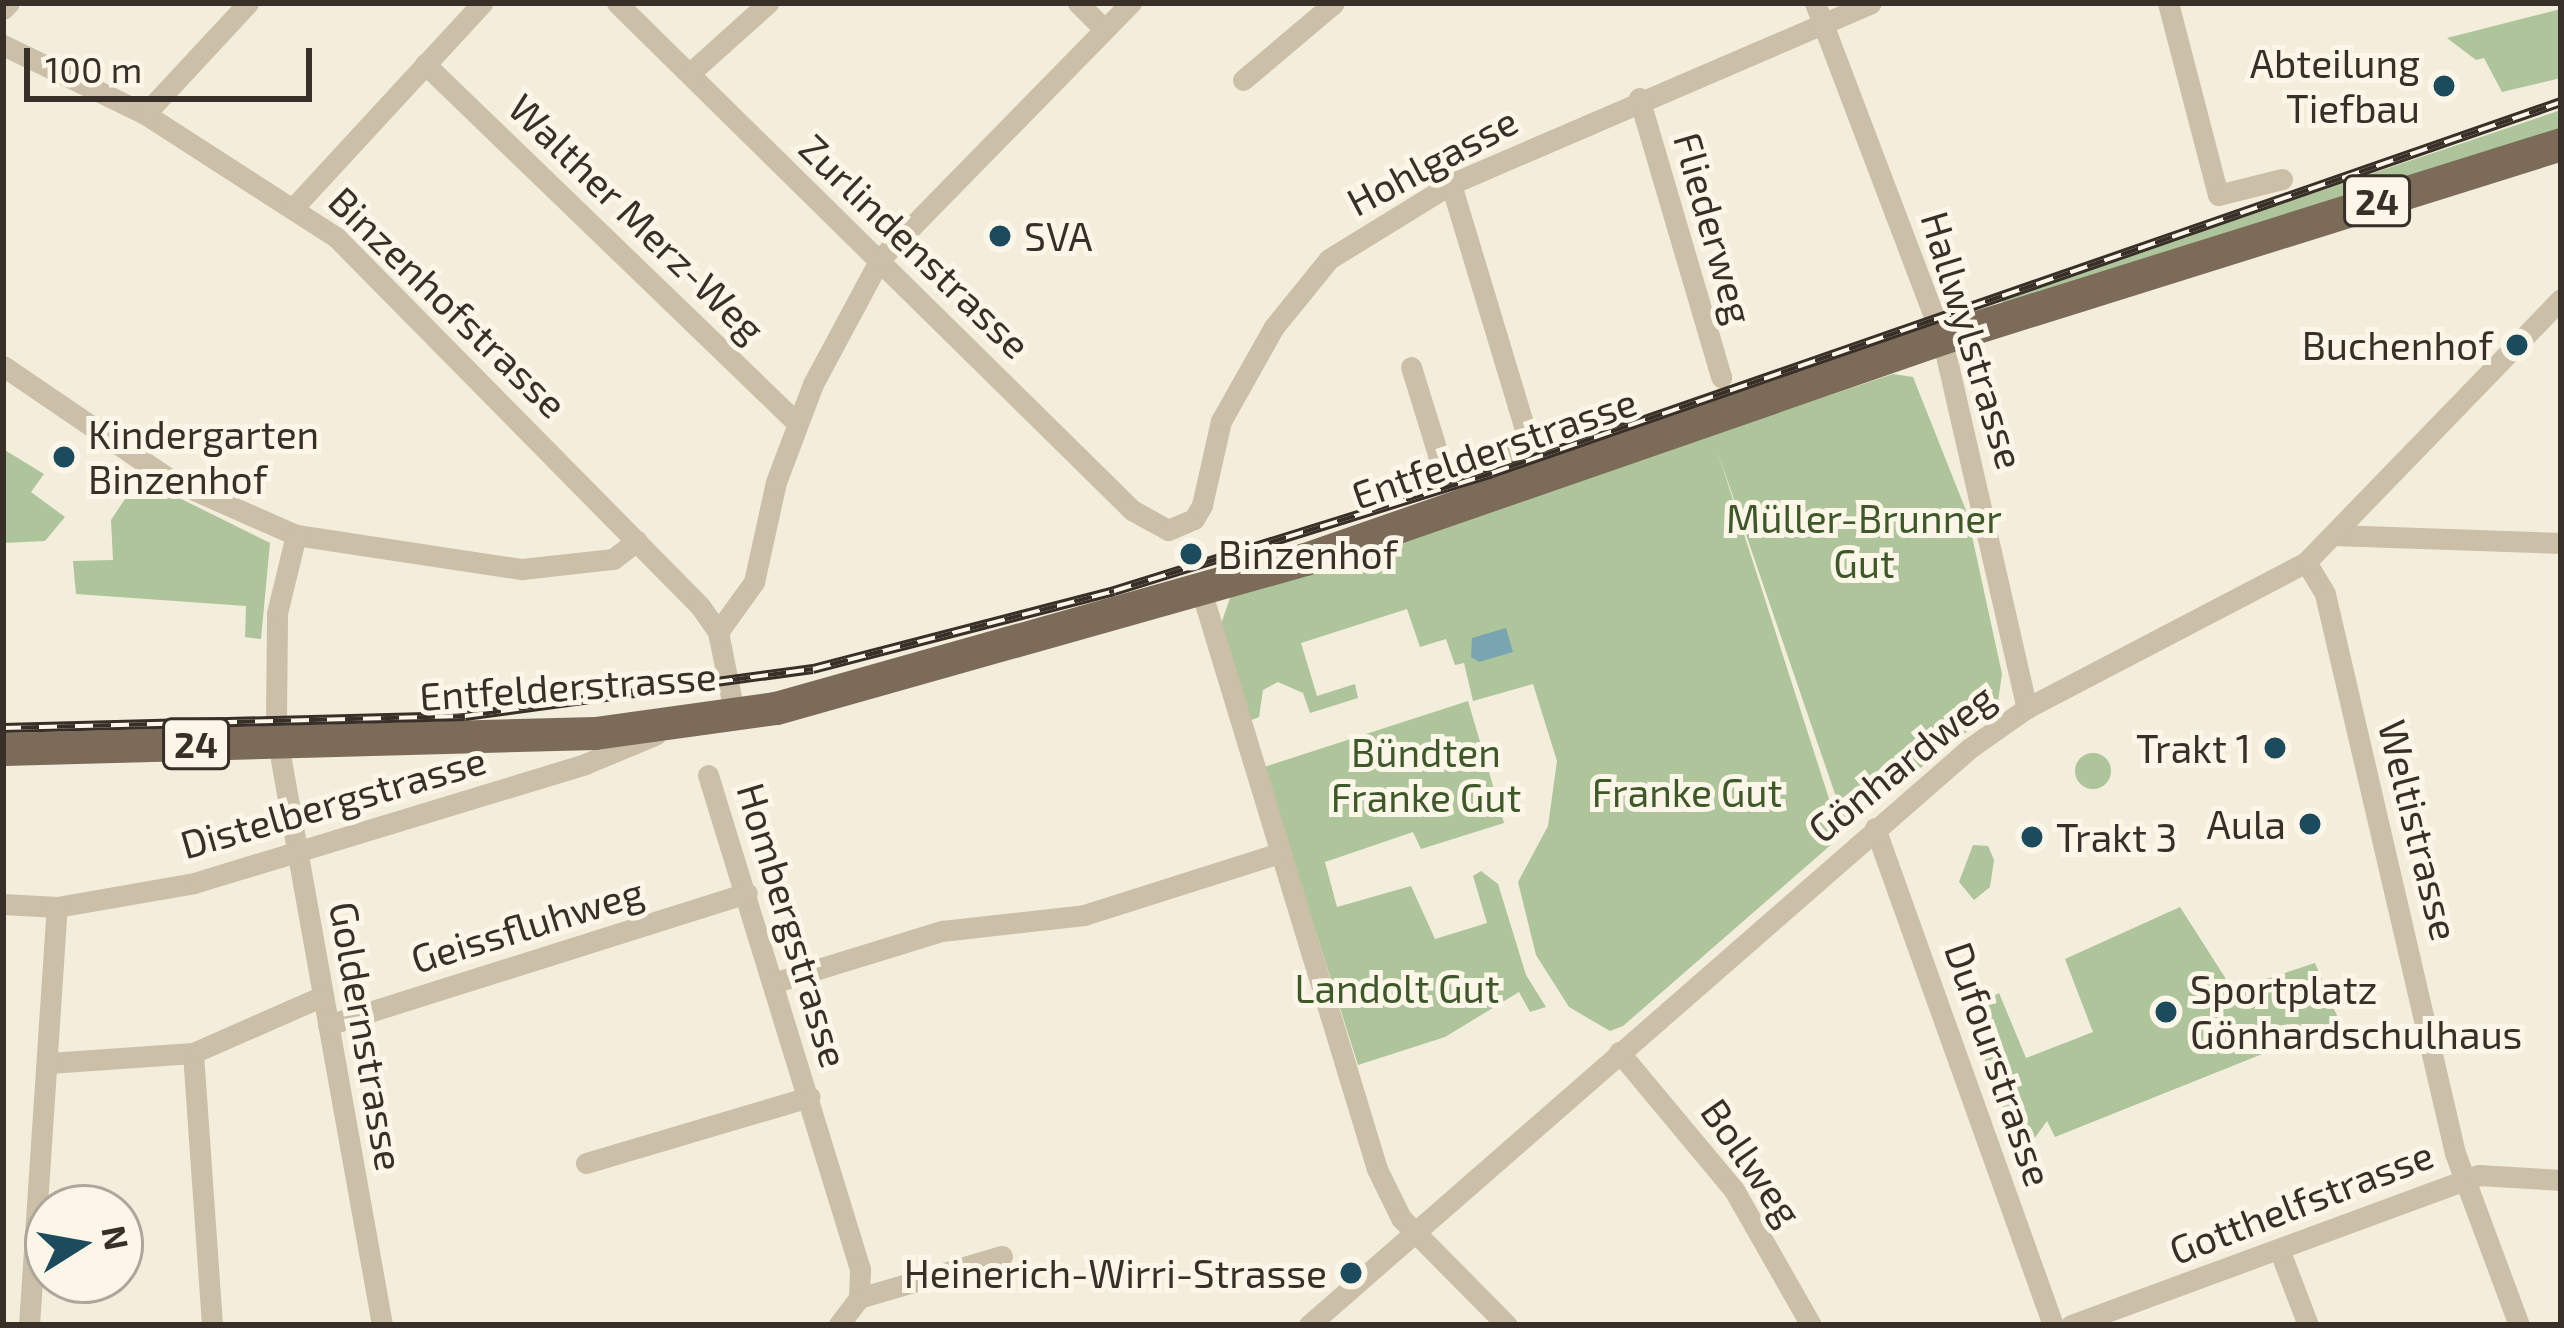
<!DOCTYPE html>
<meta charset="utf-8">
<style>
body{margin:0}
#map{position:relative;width:2564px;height:1328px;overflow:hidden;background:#f3eddc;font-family:"Exo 2",sans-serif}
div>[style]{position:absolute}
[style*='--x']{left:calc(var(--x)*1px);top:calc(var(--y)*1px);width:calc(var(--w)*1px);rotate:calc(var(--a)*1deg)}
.green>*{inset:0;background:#aec49b}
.round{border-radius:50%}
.water>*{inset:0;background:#79a5b2}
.minor>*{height:21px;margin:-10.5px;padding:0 10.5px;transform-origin:10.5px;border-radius:10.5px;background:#ccbfa7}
.primary>*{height:33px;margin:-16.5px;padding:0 16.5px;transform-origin:16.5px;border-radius:16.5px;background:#7b6b58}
.rail>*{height:10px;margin-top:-5px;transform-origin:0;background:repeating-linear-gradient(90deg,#fbf6e8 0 18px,#383028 0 36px);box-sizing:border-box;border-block:3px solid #383028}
.dots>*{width:33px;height:33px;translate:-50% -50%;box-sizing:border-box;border:6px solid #fbf6e8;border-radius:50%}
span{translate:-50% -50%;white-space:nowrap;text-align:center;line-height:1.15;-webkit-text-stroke:10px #fbf6e8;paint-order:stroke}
.shield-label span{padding:3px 9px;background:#fbf6e8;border:3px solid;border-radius:9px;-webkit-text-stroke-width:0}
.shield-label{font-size:36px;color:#383028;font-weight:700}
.poi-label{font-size:39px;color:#383028}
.right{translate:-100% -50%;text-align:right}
.left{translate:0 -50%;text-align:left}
.street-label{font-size:39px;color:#383028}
.park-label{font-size:39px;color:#3e582a}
.frame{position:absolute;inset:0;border:6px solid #383028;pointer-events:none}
.north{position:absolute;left:24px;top:1184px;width:120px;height:120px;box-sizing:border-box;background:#fbf6e8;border:3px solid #ada79b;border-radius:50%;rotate:79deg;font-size:33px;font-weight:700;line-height:48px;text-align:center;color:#383028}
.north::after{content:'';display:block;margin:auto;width:42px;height:54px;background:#1b4b5c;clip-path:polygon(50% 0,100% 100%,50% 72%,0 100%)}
.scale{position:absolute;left:24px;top:48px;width:288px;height:54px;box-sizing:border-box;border:6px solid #383028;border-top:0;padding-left:15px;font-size:36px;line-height:42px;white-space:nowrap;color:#383028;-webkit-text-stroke:9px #fbf6e8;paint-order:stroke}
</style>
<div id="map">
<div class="green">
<i style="clip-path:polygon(2561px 9px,2561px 78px,2502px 92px,2484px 58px,2476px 60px,2447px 38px)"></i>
<i style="clip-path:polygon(2561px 110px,2561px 131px,2003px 303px,2001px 298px)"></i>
<i style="clip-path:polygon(1893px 374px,1913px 377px,1967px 513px,2002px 674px,1997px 708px,1846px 826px,1717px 450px,1841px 836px,1623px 1026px,1610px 1031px,1569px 1007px,1536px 955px,1518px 882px,1548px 826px,1557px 761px,1533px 684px,1473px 701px,1464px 663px,1455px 665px,1446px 639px,1420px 647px,1407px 609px,1301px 643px,1317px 696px,1355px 684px,1358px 698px,1310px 713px,1303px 693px,1278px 682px,1263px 690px,1259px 717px,1249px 721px,1220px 627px,1231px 595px)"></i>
<i style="clip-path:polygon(3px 449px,44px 474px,31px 492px,65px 517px,45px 541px,3px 543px)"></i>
<i style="clip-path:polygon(139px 478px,270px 543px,261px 639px,245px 637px,246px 606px,76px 594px,73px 561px,113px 560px,111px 520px)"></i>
<i style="clip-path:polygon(1468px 701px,1504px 823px,1421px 849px,1413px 832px,1325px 862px,1337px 907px,1411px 886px,1435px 939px,1487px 923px,1473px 876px,1481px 871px,1498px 884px,1526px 975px,1546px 1007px,1530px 1012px,1519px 992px,1445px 1037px,1358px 1065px,1264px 767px)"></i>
<i class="round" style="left:2075px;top:753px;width:36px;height:36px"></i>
<i style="clip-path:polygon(1973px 845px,1988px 846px,1994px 860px,1990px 887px,1974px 900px,1959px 882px)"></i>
<i style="clip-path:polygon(2180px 907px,2233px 990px,2315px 963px,2340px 1023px,2055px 1137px,2047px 1121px,2034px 1139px,2016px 1141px,1985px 1060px,1997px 1048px,1978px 1005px,1999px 993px,2026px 1058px,2093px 1032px,2065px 959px)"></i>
</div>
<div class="water">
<i style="clip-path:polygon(1506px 628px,1513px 652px,1479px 662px,1471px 657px,1472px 638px)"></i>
</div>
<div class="minor">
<i style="--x:617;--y:3;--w:723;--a:44.55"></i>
<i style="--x:1132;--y:510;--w:41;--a:29.1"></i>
<i style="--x:1168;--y:530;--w:28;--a:-23"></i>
<i style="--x:1194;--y:519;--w:16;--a:-60"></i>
<i style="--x:1202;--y:505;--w:86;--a:-77.3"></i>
<i style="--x:1221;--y:421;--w:108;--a:-60.6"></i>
<i style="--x:1274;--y:327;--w:87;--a:-51"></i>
<i style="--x:1329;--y:259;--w:143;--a:-31.6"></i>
<i style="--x:1451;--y:184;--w:457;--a:-23.3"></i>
<i style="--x:1078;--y:3;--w:37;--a:45"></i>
<i style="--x:1815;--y:3;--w:358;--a:69.2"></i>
<i style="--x:1942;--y:338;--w:380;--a:77.1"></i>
<i style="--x:2168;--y:3;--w:198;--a:75.4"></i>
<i style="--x:2218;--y:195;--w:66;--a:-14"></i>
<i style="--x:3;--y:9;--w:8;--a:-45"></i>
<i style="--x:3;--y:45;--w:158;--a:25.9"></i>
<i style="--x:145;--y:114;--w:227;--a:32.8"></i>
<i style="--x:336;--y:237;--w:518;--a:45.39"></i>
<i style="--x:700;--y:606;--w:32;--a:55"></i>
<i style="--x:718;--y:632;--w:87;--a:78.7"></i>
<i style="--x:425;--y:64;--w:518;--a:43.98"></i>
<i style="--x:690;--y:73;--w:105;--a:-41.9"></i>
<i style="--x:1243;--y:80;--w:119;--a:-40.2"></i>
<i style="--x:1639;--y:98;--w:291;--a:73.6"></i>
<i style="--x:145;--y:114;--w:151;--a:-47.1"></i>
<i style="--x:295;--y:206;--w:276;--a:-47.3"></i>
<i style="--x:3;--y:366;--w:201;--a:34.2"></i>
<i style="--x:169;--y:479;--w:139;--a:23.8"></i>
<i style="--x:296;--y:535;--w:229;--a:8.6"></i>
<i style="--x:522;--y:569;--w:92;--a:-6.3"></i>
<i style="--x:613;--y:559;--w:30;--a:-37"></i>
<i style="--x:1411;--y:367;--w:115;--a:72.8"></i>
<i style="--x:1445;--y:477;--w:90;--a:-20"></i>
<i style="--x:1530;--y:446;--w:274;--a:-106.8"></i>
<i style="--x:2334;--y:535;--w:227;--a:2"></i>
<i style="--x:2306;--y:562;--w:37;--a:59"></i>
<i style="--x:2325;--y:594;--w:574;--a:76.91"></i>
<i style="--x:2455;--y:1153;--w:184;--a:69.6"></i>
<i style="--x:1200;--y:587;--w:608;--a:73.08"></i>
<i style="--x:1377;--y:1169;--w:55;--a:63.9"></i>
<i style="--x:1401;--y:1218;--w:151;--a:45.3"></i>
<i style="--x:718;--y:632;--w:62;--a:-54.2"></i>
<i style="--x:754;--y:582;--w:102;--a:-77.6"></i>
<i style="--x:776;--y:482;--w:105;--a:-69.3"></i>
<i style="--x:813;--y:384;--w:142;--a:-61.8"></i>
<i style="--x:880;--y:259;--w:359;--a:-45.6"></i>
<i style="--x:276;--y:716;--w:103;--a:-89.4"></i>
<i style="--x:277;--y:613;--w:80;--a:-76.3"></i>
<i style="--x:281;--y:760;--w:574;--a:79.86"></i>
<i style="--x:708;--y:775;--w:517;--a:72.9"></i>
<i style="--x:860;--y:1269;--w:29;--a:92"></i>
<i style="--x:859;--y:1298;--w:34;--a:127"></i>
<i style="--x:1875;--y:828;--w:528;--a:70.3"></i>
<i style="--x:3;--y:904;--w:54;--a:3.2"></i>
<i style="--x:57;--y:907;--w:139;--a:-9.9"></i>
<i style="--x:194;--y:883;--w:409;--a:-16.9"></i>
<i style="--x:585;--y:764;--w:76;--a:-22.5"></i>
<i style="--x:776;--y:982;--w:174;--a:-17.1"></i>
<i style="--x:942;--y:931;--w:143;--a:-6.4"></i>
<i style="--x:1084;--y:915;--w:206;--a:-17.6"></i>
<i style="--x:328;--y:1025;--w:439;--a:-17.5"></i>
<i style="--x:1619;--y:1052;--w:180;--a:50.2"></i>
<i style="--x:1734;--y:1190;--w:155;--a:60.3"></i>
<i style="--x:193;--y:1053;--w:273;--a:86"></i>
<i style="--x:49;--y:1063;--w:144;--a:-4"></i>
<i style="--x:193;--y:1053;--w:142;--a:-23.7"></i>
<i style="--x:586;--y:1163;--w:233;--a:-16.5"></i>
<i style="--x:2279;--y:1249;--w:81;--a:69.1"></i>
<i style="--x:859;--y:1298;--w:149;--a:-16.4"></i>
<i style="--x:29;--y:1325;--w:419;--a:-86.2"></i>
<i style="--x:1309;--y:1325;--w:877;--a:-41.12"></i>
<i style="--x:1970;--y:748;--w:70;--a:-35.1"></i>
<i style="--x:2027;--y:708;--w:315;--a:-27.6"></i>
<i style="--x:2306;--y:562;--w:366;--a:-45.9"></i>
<i style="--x:2071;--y:1325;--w:434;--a:-20.2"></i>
<i style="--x:2478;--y:1175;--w:83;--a:3.4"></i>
</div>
<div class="primary">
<i style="--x:3;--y:749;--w:592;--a:-1.55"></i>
<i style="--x:595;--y:733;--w:183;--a:-7.9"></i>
<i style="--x:776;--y:708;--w:550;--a:-15.73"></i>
<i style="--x:1305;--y:559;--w:674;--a:-19.13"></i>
<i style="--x:1942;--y:338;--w:649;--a:-17.4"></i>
</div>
<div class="rail">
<i style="--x:3;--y:728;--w:462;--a:-1.5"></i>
<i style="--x:465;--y:716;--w:351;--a:-7.7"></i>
<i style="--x:813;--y:669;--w:311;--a:-14.5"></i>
<i style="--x:1114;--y:591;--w:396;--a:-17.3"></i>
<i style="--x:1492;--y:473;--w:1132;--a:-19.14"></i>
</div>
<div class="dots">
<i style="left:2444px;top:86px;background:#1b4b5c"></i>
<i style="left:1000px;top:236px;background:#1b4b5c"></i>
<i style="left:2517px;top:345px;background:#1b4b5c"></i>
<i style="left:64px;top:457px;background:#1b4b5c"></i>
<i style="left:1191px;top:554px;background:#1b4b5c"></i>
<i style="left:2275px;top:748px;background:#1b4b5c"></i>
<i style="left:2310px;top:824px;background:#1b4b5c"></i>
<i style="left:2032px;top:837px;background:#1b4b5c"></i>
<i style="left:2166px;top:1012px;background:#1b4b5c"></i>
<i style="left:1351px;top:1273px;background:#1b4b5c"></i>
</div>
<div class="shield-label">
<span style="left:2377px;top:201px">24</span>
<span style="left:196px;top:744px">24</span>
</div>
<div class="poi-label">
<span class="right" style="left:2420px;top:86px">Abteilung<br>Tiefbau</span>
<span class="left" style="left:1024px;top:236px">SVA</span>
<span class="right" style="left:2493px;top:345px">Buchenhof</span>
<span class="left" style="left:88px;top:457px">Kindergarten<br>Binzenhof</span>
<span class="left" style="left:1218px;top:554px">Binzenhof</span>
<span class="right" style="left:2251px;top:748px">Trakt 1</span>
<span class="right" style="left:2286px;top:824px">Aula</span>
<span class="left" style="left:2056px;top:837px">Trakt 3</span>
<span class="left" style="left:2190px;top:1012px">Sportplatz<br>Gönhardschulhaus</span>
<span class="right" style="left:1327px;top:1273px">Heinerich-Wirri-Strasse</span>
</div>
<div class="street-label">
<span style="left:1432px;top:161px;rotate:-28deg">Hohlgasse</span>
<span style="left:637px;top:218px;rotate:44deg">Walther Merz-Weg</span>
<span style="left:1714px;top:228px;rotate:74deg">Fliederweg</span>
<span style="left:915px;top:246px;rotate:44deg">Zurlindenstrasse</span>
<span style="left:448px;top:302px;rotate:44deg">Binzenhofstrasse</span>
<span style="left:1973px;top:340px;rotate:73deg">Hallwylstrasse</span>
<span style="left:1494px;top:448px;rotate:-19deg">Entfelderstrasse</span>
<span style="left:568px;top:686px;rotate:-4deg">Entfelderstrasse</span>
<span style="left:1901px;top:763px;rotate:-39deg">Gönhardweg</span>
<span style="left:333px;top:802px;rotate:-16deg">Distelbergstrasse</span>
<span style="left:2419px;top:830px;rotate:76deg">Weltistrasse</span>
<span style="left:527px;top:925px;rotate:-17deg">Geissfluhweg</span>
<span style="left:793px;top:925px;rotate:73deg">Hombergstrasse</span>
<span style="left:367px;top:1036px;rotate:80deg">Goldernstrasse</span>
<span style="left:1999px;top:1064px;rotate:71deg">Dufourstrasse</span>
<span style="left:1752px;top:1162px;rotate:55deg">Bollweg</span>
<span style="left:2301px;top:1202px;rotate:-21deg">Gotthelfstrasse</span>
</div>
<div class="park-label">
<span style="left:1864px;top:541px">Müller-Brunner<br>Gut</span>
<span style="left:1426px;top:775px">Bündten<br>Franke Gut</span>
<span style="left:1687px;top:792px">Franke Gut</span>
<span style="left:1397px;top:988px">Landolt Gut</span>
</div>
<div class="frame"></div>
<div class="north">N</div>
<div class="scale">100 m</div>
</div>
